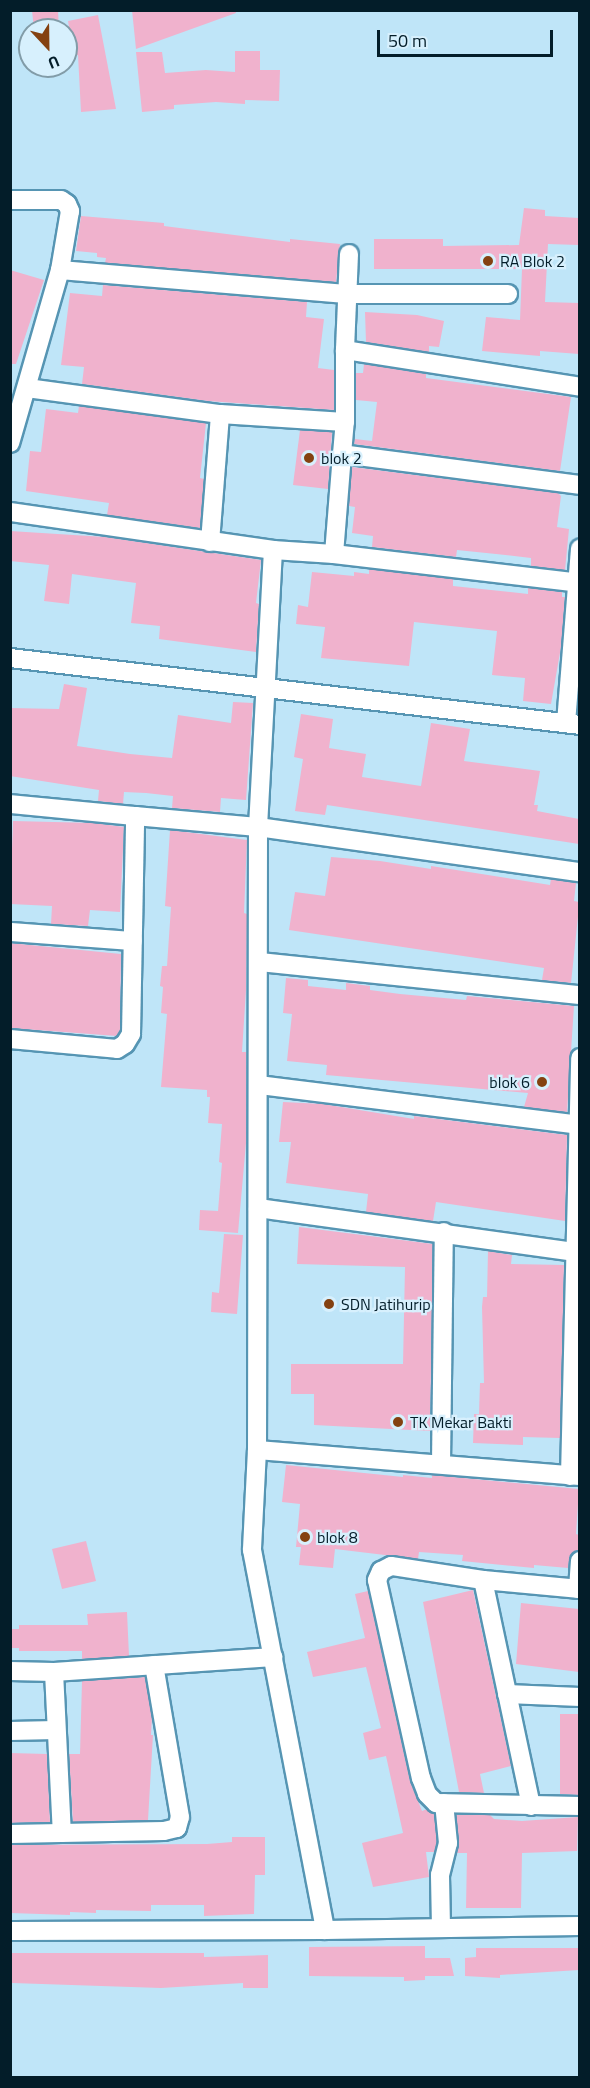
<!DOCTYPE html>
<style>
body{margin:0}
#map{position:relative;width:590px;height:2088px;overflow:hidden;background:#bfe5f8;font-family:"Titillium Web",sans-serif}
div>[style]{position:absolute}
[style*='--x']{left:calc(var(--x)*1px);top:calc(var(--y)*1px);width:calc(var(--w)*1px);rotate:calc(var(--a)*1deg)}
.building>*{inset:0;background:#f0b2cd}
.roads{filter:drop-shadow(2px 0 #5695b3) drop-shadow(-2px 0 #5695b3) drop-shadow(0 2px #5695b3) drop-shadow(0 -2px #5695b3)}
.street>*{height:18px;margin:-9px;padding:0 9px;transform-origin:9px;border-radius:9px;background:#fff}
.dots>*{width:16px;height:16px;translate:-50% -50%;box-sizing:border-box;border:3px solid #d7f0fd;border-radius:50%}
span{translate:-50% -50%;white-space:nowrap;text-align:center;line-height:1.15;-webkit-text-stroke:4.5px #d7f0fd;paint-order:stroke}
.poi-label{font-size:16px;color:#031d29}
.left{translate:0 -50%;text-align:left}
.right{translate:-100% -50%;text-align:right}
.frame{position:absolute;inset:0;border:12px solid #031d29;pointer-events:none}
.north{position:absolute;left:18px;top:18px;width:60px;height:60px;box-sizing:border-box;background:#d7f0fd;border:2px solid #829ca8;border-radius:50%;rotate:158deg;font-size:16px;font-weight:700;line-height:24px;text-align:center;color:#031d29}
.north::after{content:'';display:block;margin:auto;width:21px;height:27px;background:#844111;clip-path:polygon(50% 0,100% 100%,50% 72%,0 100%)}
.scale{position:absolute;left:377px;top:30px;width:176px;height:27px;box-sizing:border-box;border:3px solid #031d29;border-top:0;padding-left:8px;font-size:18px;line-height:21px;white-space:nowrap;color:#031d29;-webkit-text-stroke:4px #d7f0fd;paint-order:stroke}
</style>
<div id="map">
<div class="building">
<i style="clip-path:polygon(32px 10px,58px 10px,59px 30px,34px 30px)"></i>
<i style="clip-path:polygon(132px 10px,235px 10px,236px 13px,136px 49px)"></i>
<i style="clip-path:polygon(98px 15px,116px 109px,81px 112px,78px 55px,74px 56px,68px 21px)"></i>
<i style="clip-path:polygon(235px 51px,260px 51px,260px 70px,280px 70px,279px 101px,245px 100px,245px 104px,216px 102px,174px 105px,174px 109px,142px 112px,136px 52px,162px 52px,165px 73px,206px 70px,235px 72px)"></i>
<i style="clip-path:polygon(524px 208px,545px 210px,545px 216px,579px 218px,579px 245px,548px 244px,545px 302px,579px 303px,579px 354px,540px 351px,540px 356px,482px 351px,486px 317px,520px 320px,522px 269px,374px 269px,374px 239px,443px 239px,443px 246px,519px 245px)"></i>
<i style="clip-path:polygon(81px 216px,164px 223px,164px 226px,290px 242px,290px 239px,340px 244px,336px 282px,105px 263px,106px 258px,97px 257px,97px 253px,76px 251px)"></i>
<i style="clip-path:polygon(10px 270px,44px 280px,16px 364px,10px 364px)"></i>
<i style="clip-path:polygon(103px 285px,307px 302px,306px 317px,324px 319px,318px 368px,334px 370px,334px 410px,208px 401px,82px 384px,84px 367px,61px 365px,70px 293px,102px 296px)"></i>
<i style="clip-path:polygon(365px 312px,417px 315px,444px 321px,439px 347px,429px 346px,429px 352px,366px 342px)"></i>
<i style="clip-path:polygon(364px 364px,426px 374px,426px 378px,571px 397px,560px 471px,354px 444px,355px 439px,372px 441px,377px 402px,356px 400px,356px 373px,363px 373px)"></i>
<i style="clip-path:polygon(79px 406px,206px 423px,200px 478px,204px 479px,200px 528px,107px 515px,109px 503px,26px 491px,30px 451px,41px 452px,46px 409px,78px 413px)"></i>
<i style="clip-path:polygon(300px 430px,332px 432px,328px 489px,293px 485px)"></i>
<i style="clip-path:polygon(352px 467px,558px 493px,561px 496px,557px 527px,569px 529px,565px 570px,531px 566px,531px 558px,496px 554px,457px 550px,456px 557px,372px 547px,373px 536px,352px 533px,355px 507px,349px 506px)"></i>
<i style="clip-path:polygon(10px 531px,105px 537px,261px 560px,256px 603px,259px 604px,256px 652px,159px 639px,160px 626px,131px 623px,136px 583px,72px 574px,69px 604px,44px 601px,49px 565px,10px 561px)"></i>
<i style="clip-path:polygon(369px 569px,453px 579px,453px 586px,528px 594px,528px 588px,562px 592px,562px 597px,565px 597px,561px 647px,551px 704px,523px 701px,525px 678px,492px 675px,497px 631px,414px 622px,409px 666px,321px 658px,325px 627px,296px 624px,298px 605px,308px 607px,312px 572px,354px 576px,354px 572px,369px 574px)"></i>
<i style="clip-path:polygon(64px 684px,87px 688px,77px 746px,130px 754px,172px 758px,178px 715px,231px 723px,233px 702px,253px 703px,246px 800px,221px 798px,220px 812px,172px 808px,173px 796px,146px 793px,124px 792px,123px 804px,98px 801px,99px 790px,10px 776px,10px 708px,59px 709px)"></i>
<i style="clip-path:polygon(301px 714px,333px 719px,329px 748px,366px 754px,362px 777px,421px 786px,431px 723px,470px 729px,464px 761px,540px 771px,534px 805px,538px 805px,537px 811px,579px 819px,579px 844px,327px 805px,325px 815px,295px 811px,303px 759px,294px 757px)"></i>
<i style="clip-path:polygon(13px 821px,94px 823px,124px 827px,120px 912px,90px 910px,88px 926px,51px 924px,52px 906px,10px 904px)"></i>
<i style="clip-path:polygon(170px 830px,247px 840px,244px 913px,247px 914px,246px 990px,242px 1052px,246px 1052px,246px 1143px,238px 1233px,199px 1230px,200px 1210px,218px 1211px,222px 1163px,219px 1162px,222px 1124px,208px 1123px,210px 1097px,207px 1097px,207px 1090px,161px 1087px,167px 1014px,161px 1013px,163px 987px,160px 986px,162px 966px,167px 966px,171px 907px,165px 906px)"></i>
<i style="clip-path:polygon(331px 857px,380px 861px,431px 869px,431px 866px,550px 885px,551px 879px,576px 883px,574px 901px,579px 902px,579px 907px,571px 983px,542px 980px,544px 968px,289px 930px,295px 892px,325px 896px)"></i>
<i style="clip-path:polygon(10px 943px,121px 954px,120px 1031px,117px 1036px,10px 1028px)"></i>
<i style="clip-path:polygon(286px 978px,308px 980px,308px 986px,346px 990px,346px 983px,370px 986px,370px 990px,400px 994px,466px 1000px,467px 996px,574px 1006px,567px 1112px,524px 1107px,528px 1093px,326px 1075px,327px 1065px,287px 1061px,292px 1014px,283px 1013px)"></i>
<i style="clip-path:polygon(283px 1102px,323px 1104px,414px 1119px,414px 1116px,567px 1135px,565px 1221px,436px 1202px,433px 1221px,366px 1212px,368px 1194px,286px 1183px,291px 1142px,279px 1142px)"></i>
<i style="clip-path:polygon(299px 1227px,433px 1244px,430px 1431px,314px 1425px,314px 1394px,291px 1394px,291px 1364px,403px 1364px,405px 1267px,297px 1264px)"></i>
<i style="clip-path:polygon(224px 1234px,243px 1235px,237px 1314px,211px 1312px,212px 1292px,219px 1293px)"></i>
<i style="clip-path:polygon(488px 1251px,512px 1255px,511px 1264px,564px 1265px,560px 1438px,523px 1437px,523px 1445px,473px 1443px,474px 1414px,479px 1414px,480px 1383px,484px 1383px,482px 1307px,483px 1297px,487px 1297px)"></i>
<i style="clip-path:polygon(286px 1465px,403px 1477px,403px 1475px,432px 1478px,432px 1475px,579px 1489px,576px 1534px,579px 1535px,578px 1550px,570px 1555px,568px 1568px,534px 1565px,534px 1568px,462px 1561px,463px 1555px,419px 1552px,418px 1559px,335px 1549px,333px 1568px,299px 1565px,301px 1547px,296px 1547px,300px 1504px,282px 1502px)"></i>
<i style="clip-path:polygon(86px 1541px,96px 1581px,62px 1589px,52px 1549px)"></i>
<i style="clip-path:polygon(473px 1590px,511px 1766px,480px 1774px,484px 1793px,459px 1792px,423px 1602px)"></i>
<i style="clip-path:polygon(368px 1591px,410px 1781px,422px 1811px,427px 1809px,434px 1814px,437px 1842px,434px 1852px,426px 1852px,429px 1877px,373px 1887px,362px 1843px,403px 1833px,386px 1756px,369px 1760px,363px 1733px,381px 1728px,366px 1667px,313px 1677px,307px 1652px,365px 1638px,355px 1594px)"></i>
<i style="clip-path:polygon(521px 1603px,579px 1609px,579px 1672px,516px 1664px)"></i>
<i style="clip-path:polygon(127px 1612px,129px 1656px,82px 1659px,82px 1651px,19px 1651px,19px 1648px,10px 1648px,10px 1629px,19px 1629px,19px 1625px,88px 1625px,87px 1614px)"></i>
<i style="clip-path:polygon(145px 1677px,152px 1717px,151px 1735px,153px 1735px,148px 1820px,73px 1822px,69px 1754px,80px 1754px,82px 1681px)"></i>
<i style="clip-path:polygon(560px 1714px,579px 1714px,578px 1795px,560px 1794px)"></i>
<i style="clip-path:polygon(10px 1753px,47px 1754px,50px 1822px,10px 1823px)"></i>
<i style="clip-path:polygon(456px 1815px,490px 1815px,494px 1819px,522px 1821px,578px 1817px,577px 1851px,522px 1853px,521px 1908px,466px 1908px,467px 1853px,457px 1853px,459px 1842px)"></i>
<i style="clip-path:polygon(232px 1837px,265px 1837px,265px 1875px,255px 1875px,254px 1914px,204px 1916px,204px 1905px,151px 1905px,151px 1911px,96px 1910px,96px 1913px,70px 1912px,70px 1915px,10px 1913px,10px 1845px,207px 1844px,232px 1842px)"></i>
<i style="clip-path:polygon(425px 1946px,425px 1958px,450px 1958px,454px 1976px,425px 1976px,425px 1980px,404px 1981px,404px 1977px,309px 1976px,309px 1947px)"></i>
<i style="clip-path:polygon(476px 1948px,579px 1948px,579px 1970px,500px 1975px,500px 1978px,465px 1976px,465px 1958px,476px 1957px)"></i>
<i style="clip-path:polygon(12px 1953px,204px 1953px,204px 1957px,268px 1955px,268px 1988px,243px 1988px,243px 1983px,161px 1988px,12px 1983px)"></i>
</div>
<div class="roads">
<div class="street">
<i style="--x:10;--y:200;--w:51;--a:0"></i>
<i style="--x:61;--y:200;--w:7;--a:34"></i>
<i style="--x:67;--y:204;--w:8;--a:67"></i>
<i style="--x:70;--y:211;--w:60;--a:99.6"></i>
<i style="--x:60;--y:270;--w:180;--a:106.1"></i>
<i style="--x:349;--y:254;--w:96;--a:92.4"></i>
<i style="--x:345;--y:350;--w:238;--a:8.9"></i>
<i style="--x:60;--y:270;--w:287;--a:4.8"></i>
<i style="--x:346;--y:294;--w:162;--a:0"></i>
<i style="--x:27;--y:388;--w:195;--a:7.7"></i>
<i style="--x:220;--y:414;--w:125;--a:3.7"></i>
<i style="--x:342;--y:454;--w:32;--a:-85"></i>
<i style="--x:345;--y:422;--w:72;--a:-90"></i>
<i style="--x:10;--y:512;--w:266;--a:8.2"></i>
<i style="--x:273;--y:550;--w:277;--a:93.1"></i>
<i style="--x:258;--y:827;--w:623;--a:90.09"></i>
<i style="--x:257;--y:1450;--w:100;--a:92.9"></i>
<i style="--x:252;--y:1550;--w:387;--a:79.1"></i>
<i style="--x:325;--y:1930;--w:255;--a:-0.9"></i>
<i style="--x:210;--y:542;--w:128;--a:-85.5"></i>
<i style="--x:273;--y:550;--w:61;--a:3.8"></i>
<i style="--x:334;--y:554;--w:100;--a:-85.4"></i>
<i style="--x:342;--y:454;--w:240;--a:7.4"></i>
<i style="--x:334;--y:554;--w:248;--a:6.7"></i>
<i style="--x:10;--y:658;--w:574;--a:6.7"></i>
<i style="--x:566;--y:723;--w:175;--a:-85.4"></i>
<i style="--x:10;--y:804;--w:126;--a:5.5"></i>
<i style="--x:10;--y:932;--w:123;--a:4.2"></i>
<i style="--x:259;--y:962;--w:323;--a:5.9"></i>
<i style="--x:10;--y:1039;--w:107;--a:5.3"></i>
<i style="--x:117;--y:1049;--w:9;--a:-32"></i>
<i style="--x:125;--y:1044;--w:12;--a:-59"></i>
<i style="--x:131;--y:1034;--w:218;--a:-88.9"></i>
<i style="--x:135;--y:816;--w:123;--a:5.1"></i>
<i style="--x:258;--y:827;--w:325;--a:8"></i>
<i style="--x:259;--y:1085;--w:323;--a:7.1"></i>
<i style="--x:258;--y:1208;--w:319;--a:7.9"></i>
<i style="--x:257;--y:1450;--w:324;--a:4.6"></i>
<i style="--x:441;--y:1464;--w:232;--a:-89.3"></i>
<i style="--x:570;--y:1476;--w:418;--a:-88.6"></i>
<i style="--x:483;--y:1580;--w:231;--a:78"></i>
<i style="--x:578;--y:1589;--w:28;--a:-86"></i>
<i style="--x:580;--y:1589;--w:97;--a:-174.7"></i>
<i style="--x:483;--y:1580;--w:93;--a:-171.3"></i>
<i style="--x:391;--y:1566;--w:11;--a:153"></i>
<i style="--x:381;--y:1571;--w:10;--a:114"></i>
<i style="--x:377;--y:1580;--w:203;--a:77.5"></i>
<i style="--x:421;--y:1778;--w:17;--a:69"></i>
<i style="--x:427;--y:1794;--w:13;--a:45"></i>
<i style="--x:436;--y:1803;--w:144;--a:1.2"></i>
<i style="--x:10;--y:1671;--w:44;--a:1.3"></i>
<i style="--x:54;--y:1672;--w:220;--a:-3.9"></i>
<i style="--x:54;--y:1672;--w:161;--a:87.2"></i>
<i style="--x:507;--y:1694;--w:73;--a:2.4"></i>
<i style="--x:10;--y:1731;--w:46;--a:-1.2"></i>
<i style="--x:10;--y:1834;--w:154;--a:-1.1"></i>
<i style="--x:164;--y:1831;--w:13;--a:-13"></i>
<i style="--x:177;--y:1828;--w:11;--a:-75"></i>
<i style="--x:180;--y:1817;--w:154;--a:-99.7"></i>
<i style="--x:441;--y:1928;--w:53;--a:-91.1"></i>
<i style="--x:440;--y:1875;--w:33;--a:-76"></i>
<i style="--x:448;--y:1843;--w:40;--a:-95.7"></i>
<i style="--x:10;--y:1931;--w:315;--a:-0.2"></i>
</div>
</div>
<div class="dots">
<i style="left:488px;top:261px;background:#844111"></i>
<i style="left:309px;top:458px;background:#844111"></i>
<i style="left:542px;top:1082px;background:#844111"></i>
<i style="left:329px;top:1304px;background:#844111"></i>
<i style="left:398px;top:1422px;background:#844111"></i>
<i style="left:305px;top:1537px;background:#844111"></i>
</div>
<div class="poi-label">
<span class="left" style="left:500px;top:261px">RA Blok 2</span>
<span class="left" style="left:321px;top:458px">blok 2</span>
<span class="right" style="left:530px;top:1082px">blok 6</span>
<span class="left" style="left:341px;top:1304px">SDN Jatihurip</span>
<span class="left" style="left:410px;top:1422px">TK Mekar Bakti</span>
<span class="left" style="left:317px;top:1537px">blok 8</span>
</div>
<div class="frame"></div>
<div class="north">U</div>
<div class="scale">50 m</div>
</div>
